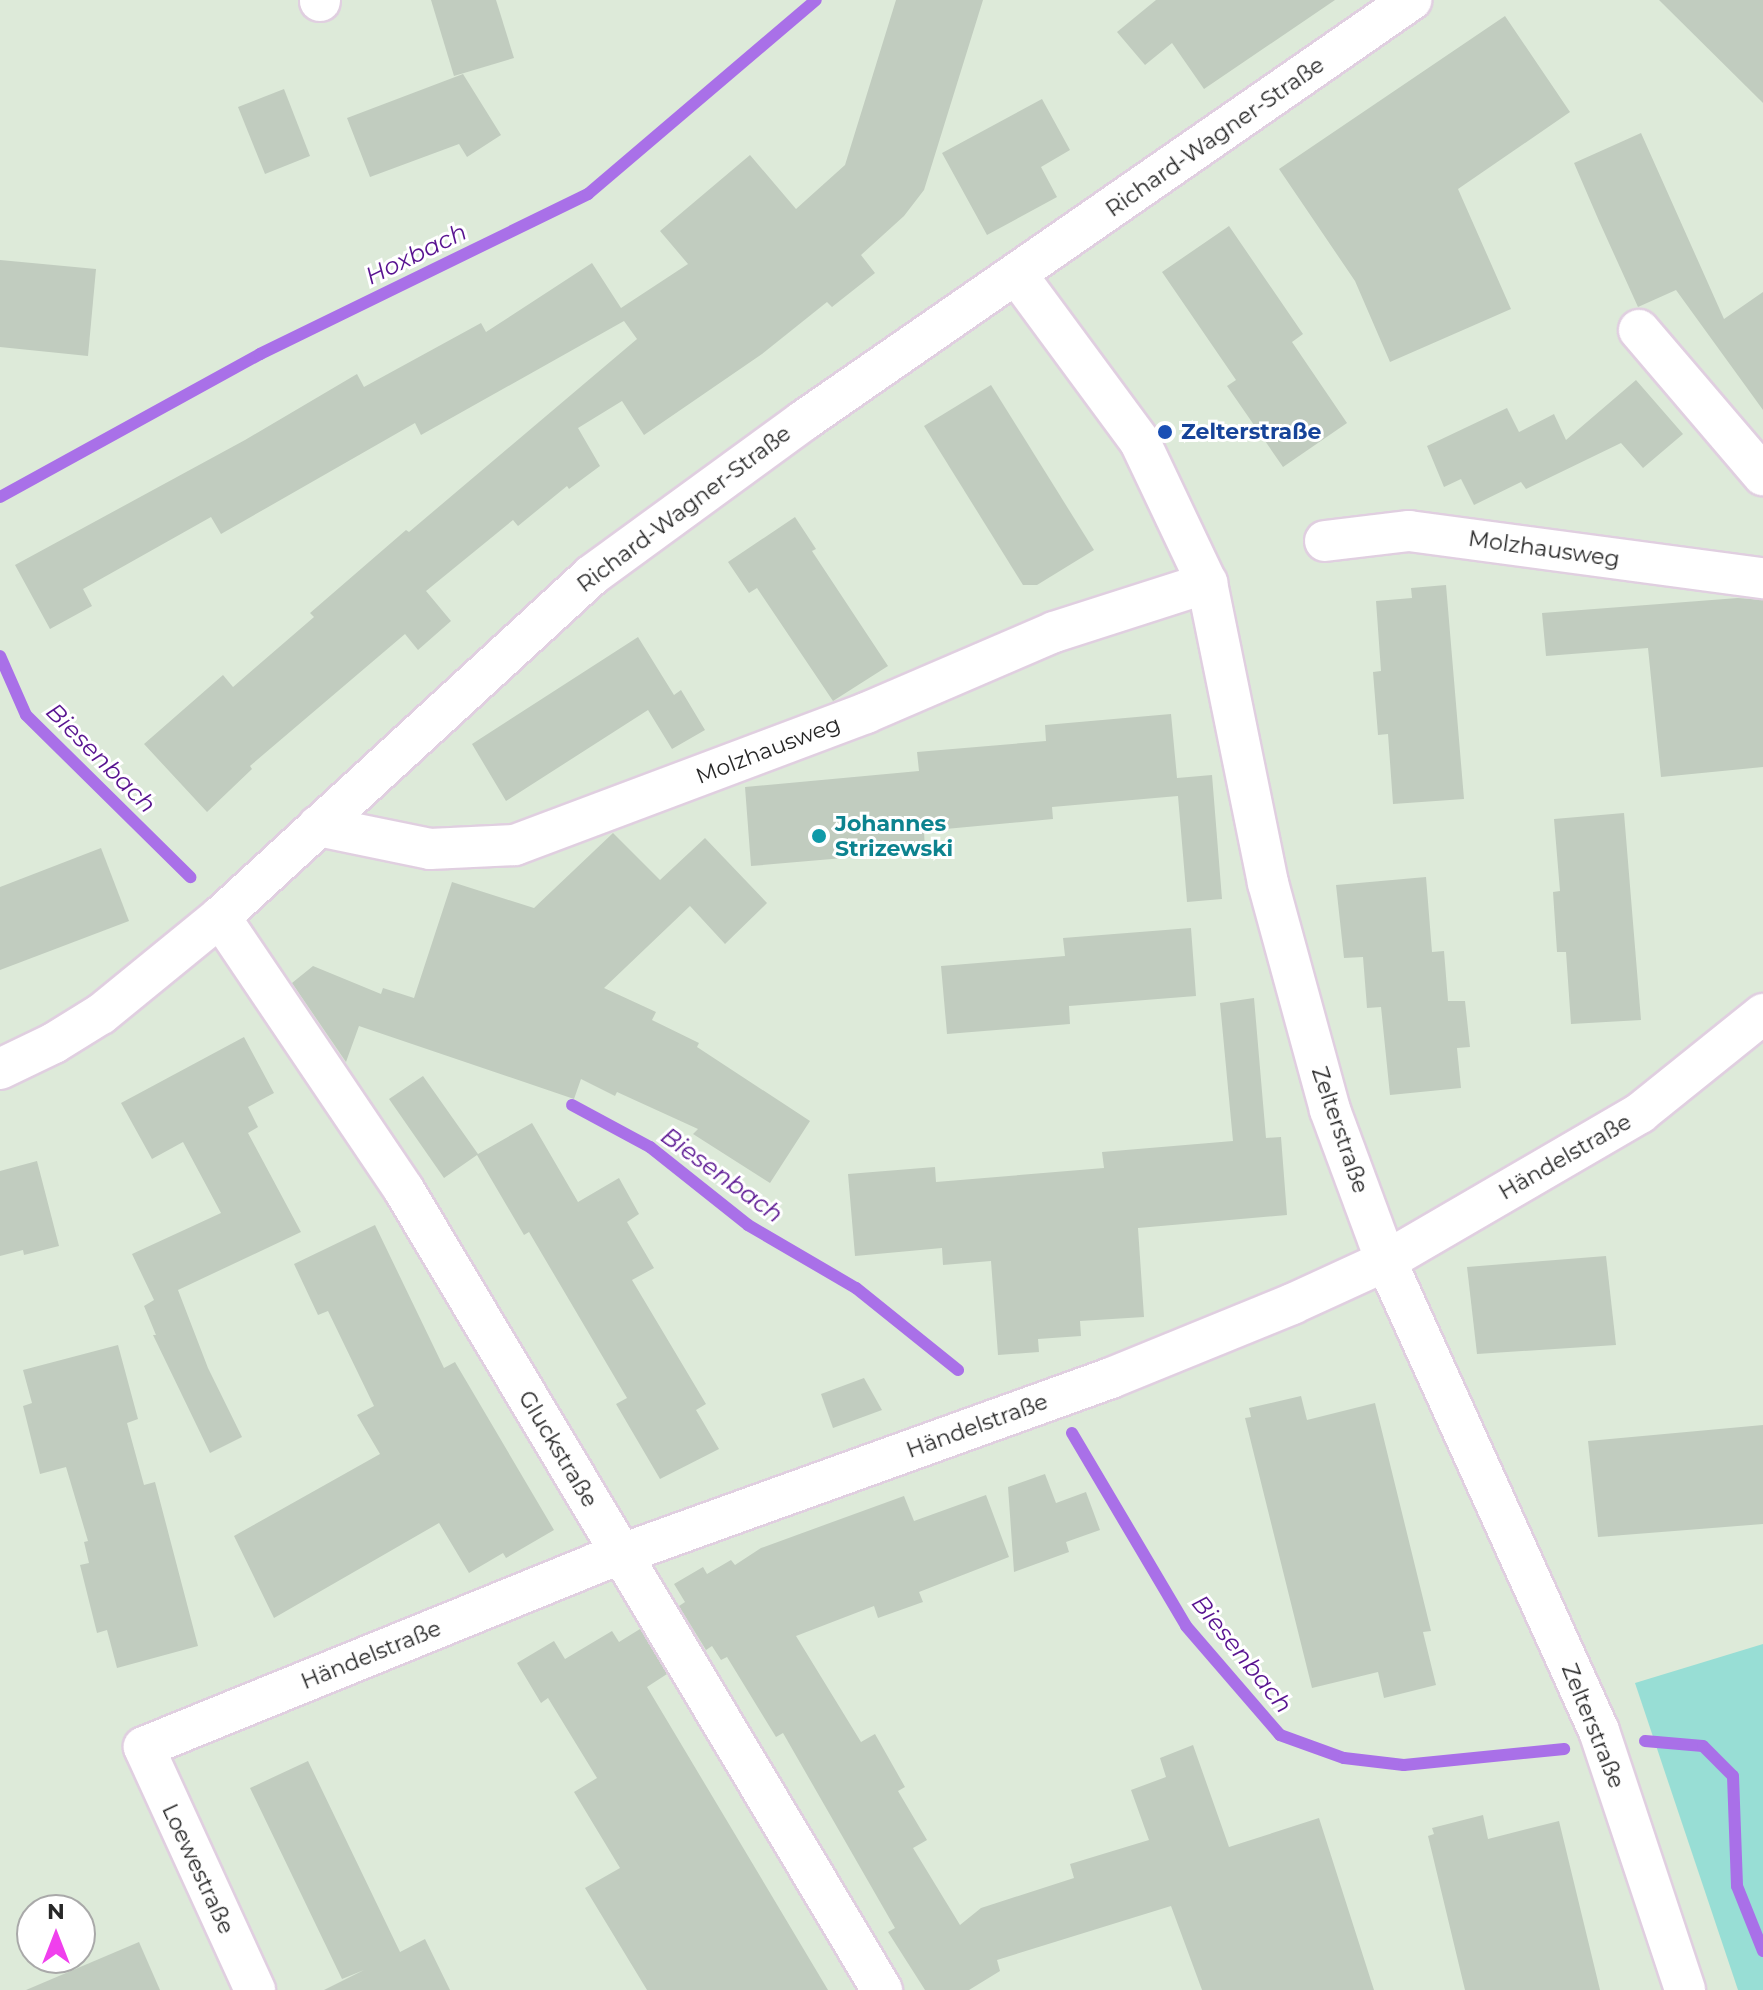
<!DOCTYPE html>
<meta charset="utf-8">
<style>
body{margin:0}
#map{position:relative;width:1763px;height:1990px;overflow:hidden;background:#ddead9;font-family:Montserrat,sans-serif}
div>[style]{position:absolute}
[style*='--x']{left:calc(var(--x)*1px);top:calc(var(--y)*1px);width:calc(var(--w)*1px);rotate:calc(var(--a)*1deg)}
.green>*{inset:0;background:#98ded5}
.stream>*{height:12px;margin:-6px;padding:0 6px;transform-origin:6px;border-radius:6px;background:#a970e8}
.building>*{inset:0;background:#c1ccbf}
.roads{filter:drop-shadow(2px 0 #e0cfe0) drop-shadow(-2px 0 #e0cfe0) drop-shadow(0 2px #e0cfe0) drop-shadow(0 -2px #e0cfe0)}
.minor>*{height:40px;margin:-20px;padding:0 20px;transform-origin:20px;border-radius:20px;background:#fff}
.dots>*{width:22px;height:22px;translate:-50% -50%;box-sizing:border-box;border:4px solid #fff;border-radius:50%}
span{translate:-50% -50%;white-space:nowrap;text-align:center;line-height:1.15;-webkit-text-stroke:6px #fff;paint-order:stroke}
.street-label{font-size:22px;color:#272727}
.transit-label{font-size:22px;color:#164399;font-weight:700}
.left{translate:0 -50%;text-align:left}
.culture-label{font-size:22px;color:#0d838f;font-weight:700}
.water-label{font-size:24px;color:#581390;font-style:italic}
.north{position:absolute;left:16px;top:1894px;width:80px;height:80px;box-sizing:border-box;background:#fff;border:2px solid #a9a9a9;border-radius:50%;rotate:0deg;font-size:22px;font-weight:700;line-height:32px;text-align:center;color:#272727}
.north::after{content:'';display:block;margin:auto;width:28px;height:36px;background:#f03fed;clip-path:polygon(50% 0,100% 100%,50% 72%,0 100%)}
</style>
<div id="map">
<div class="green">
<i style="clip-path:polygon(1763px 1644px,1763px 1990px,1738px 1990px,1635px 1683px)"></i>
</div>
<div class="stream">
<i style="--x:0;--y:497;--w:297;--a:-28.8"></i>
<i style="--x:260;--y:354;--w:365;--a:-26"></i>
<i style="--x:588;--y:194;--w:299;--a:-40.4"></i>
<i style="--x:0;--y:656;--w:64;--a:66.2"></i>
<i style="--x:26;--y:715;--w:231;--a:44.6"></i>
<i style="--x:572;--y:1105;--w:89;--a:28.3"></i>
<i style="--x:650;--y:1147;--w:125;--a:38.5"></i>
<i style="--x:748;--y:1225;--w:125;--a:30.3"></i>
<i style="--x:856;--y:1288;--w:131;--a:38.8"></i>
<i style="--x:1072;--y:1433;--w:224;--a:59.4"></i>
<i style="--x:1186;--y:1626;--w:144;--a:49.2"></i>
<i style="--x:1280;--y:1735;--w:68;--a:19.8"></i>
<i style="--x:1344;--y:1758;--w:60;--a:6.7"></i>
<i style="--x:1404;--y:1765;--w:161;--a:-5.7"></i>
<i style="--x:1645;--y:1741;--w:58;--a:4.9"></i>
<i style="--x:1703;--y:1746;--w:42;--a:45"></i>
<i style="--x:1733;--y:1776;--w:110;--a:87.9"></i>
<i style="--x:1737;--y:1886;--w:70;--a:68.2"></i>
</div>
<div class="building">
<i style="clip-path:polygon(431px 0,496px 0,514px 58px,454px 76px)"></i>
<i style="clip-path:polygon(896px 0,983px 0,924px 190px,904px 216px,861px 255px,875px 273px,832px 307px,827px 302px,762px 354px,644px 435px,622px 401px,578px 428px,600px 466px,569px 489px,567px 486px,518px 526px,513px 520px,426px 591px,451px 621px,418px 650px,405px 634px,250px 766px,252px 769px,207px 812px,144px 744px,223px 675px,233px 687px,314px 617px,310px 613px,406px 530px,409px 532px,637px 339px,624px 321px,421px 435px,415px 423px,221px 534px,211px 517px,83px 589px,92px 606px,50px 629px,15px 565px,245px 440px,357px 374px,364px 387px,481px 323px,486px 332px,592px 263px,621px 308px,688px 264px,660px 231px,750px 155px,796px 209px,845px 165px)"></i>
<i style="clip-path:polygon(1156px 0,1335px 0,1204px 89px,1172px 43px,1145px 65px,1117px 32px)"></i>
<i style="clip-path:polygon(1659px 0,1763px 0,1763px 103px)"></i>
<i style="clip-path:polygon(1505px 16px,1570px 112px,1458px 189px,1511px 309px,1390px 362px,1355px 281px,1279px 169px)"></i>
<i style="clip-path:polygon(463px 74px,501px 135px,467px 157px,459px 144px,370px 177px,347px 118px)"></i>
<i style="clip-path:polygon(284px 89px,310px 156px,265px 174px,238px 107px)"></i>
<i style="clip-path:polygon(1042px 99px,1070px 150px,1041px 167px,1057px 197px,987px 235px,942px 153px)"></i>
<i style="clip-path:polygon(1641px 133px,1724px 319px,1763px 292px,1763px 410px,1676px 290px,1638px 307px,1599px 221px,1574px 163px)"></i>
<i style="clip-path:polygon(1229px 226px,1303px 334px,1292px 342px,1347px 423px,1283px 467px,1227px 386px,1236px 380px,1162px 272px)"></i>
<i style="clip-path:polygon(0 260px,96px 269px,88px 356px,0 347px)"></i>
<i style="clip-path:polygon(1636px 380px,1683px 434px,1643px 468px,1621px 443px,1526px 489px,1521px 482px,1474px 505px,1461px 479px,1444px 487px,1427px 446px,1507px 408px,1519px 432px,1554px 414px,1566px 440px)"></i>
<i style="clip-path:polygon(991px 385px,1094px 550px,1037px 585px,1023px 585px,924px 426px)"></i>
<i style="clip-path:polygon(795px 517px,816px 549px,812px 551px,888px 666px,833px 701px,757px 588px,749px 593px,728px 562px)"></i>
<i style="clip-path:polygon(1446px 585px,1464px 799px,1393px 804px,1388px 734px,1378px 735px,1373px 672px,1381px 671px,1376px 601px,1412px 598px,1411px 588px)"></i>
<i style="clip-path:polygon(1738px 598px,1763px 600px,1763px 767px,1661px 777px,1648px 648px,1546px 656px,1542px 613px)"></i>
<i style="clip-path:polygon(638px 637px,674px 695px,681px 690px,705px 730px,672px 749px,648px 710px,506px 801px,472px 744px)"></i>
<i style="clip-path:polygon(1171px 714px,1177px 778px,1212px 775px,1222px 899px,1187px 902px,1178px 796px,1052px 807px,1053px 819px,924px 831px,925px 851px,751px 866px,745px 787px,919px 771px,917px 752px,1046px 741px,1045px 725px)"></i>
<i style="clip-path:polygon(1624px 813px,1641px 1020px,1571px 1024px,1566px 952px,1557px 952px,1553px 892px,1560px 891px,1554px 819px)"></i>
<i style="clip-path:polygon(613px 833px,660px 880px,705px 838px,767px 903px,725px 944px,690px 906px,604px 988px,656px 1012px,652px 1020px,699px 1043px,697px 1047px,810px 1121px,770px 1183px,693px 1134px,698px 1129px,617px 1092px,615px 1096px,581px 1079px,574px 1099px,359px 1026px,346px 1062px,292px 983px,313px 966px,381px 994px,383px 988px,414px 998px,452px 882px,534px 908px)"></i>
<i style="clip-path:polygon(101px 848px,129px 921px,0 970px,0 887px)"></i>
<i style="clip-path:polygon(1426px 877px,1432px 952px,1444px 951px,1448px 1001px,1465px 1001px,1470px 1047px,1457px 1048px,1461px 1088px,1390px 1095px,1381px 1007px,1367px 1008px,1363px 957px,1344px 958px,1336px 885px)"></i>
<i style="clip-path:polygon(1191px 928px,1196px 996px,1069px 1006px,1070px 1024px,947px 1034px,941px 966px,1065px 956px,1063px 938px)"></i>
<i style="clip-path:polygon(1254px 998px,1266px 1138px,1281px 1137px,1287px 1215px,1138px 1228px,1144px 1317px,1080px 1321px,1081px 1336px,1038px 1339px,1039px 1352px,998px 1355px,991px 1261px,943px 1265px,942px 1248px,855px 1256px,848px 1174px,935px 1167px,936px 1182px,1104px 1168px,1102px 1152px,1233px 1141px,1220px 1003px)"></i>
<i style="clip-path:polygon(244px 1037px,274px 1093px,248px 1107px,258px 1127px,248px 1133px,301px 1232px,178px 1290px,208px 1368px,242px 1437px,210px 1453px,153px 1335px,156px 1335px,144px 1306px,154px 1300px,132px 1254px,221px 1213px,183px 1142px,152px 1159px,121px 1103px)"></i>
<i style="clip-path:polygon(423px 1076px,478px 1154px,532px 1123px,578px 1202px,619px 1178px,639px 1214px,627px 1222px,654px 1268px,632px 1280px,706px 1404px,696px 1410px,719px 1449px,660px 1479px,616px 1404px,627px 1398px,529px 1232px,524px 1235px,477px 1155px,444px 1178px,389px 1099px)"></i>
<i style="clip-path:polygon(37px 1161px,59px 1246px,24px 1255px,23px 1250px,0 1256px,0 1171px)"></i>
<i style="clip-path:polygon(375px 1225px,444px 1368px,455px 1362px,554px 1530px,506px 1558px,503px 1553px,469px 1573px,439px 1523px,274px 1618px,234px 1536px,380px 1454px,357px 1415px,374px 1406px,328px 1311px,318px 1315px,294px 1264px)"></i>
<i style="clip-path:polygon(1606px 1256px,1616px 1345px,1477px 1354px,1467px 1267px)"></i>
<i style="clip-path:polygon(118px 1345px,138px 1419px,127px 1423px,144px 1485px,155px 1482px,198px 1646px,117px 1668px,107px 1630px,97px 1633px,80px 1565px,89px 1563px,84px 1542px,88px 1541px,66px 1467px,40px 1474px,23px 1406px,32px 1403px,23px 1370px)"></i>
<i style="clip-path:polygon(864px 1378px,882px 1410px,833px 1428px,821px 1394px)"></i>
<i style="clip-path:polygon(1301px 1396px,1307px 1420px,1375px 1403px,1431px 1631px,1423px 1632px,1436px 1685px,1384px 1698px,1378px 1672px,1312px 1688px,1245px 1418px,1251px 1417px,1249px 1408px)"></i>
<i style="clip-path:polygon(1763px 1425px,1763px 1524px,1598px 1537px,1588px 1441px)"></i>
<i style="clip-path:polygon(1045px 1474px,1056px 1503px,1086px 1492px,1100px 1530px,1066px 1542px,1069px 1552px,1014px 1572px,1008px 1487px)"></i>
<i style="clip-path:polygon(986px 1495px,1009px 1557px,919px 1592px,923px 1602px,878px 1618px,874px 1606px,796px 1636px,861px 1742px,875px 1734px,905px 1787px,898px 1791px,927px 1840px,913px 1848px,960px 1925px,981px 1908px,1074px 1878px,1070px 1864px,1149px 1840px,1131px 1790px,1166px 1777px,1160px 1758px,1193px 1745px,1229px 1847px,1319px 1818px,1374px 1990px,1202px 1990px,1171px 1906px,997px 1960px,1000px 1971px,969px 1990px,925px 1990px,888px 1932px,895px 1928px,783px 1733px,776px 1737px,727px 1657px,721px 1660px,712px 1646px,706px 1650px,679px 1606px,685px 1602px,674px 1584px,703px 1567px,707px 1574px,731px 1560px,735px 1565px,761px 1548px,904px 1496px,914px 1521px)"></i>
<i style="clip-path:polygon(640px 1629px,667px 1674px,647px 1687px,828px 1990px,647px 1990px,585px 1888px,620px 1868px,574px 1792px,597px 1778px,548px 1698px,541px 1703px,517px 1663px,554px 1641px,565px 1659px,612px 1631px,619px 1642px)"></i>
<i style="clip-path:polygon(308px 1761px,400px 1952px,425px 1939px,450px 1990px,324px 1990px,364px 1970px,342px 1979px,250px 1788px)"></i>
<i style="clip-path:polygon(1483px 1815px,1488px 1839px,1559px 1821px,1600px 1990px,1465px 1990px,1428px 1836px,1434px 1834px,1432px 1828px)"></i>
<i style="clip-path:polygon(139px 1942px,160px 1990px,26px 1990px)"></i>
</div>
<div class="roads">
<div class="minor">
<i style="--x:320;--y:0;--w:1;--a:90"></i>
<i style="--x:1017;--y:275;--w:207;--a:53.6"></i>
<i style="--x:1140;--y:442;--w:156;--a:64.6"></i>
<i style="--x:1207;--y:583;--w:306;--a:78.5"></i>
<i style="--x:1268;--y:883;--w:235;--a:74.7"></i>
<i style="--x:1330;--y:1110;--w:161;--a:69.7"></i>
<i style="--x:1386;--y:1261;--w:516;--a:65.62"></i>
<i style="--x:1599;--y:1731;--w:273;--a:71.6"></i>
<i style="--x:1639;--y:330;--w:191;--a:49.5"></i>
<i style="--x:1325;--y:541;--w:85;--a:-6.8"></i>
<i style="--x:1409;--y:531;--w:357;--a:7.6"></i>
<i style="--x:318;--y:826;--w:114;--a:11.6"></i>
<i style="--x:430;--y:849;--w:85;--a:-2.7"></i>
<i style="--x:515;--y:845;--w:375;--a:-20.6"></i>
<i style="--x:866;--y:713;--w:205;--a:-23.3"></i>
<i style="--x:1054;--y:632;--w:161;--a:-17.8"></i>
<i style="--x:220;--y:917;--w:329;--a:56"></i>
<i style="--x:404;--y:1190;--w:932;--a:59.14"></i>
<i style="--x:0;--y:1069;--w:60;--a:-25.7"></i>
<i style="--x:54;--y:1043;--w:55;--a:-31.7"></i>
<i style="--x:101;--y:1014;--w:154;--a:-39.2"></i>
<i style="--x:220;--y:917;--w:505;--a:-42.59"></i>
<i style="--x:592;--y:575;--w:261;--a:-36.1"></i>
<i style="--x:803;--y:421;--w:740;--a:-34.7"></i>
<i style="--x:255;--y:1990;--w:267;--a:-114.6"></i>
<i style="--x:144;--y:1747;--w:486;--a:-22.1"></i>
<i style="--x:594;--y:1564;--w:549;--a:-19.79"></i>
<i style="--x:1111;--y:1378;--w:196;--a:-22.2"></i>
<i style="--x:1292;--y:1304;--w:103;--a:-24.6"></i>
<i style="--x:1386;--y:1261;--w:294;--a:-30.2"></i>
<i style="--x:1640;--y:1113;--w:158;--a:-38.8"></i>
</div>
</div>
<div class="dots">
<i style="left:1165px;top:432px;background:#1a4fb4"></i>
<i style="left:819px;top:836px;background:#0f9aa8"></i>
</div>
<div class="street-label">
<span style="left:1215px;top:137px;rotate:-35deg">Richard-Wagner-Straße</span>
<span style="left:684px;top:509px;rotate:-37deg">Richard-Wagner-Straße</span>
<span style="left:1544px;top:549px;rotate:8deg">Molzhausweg</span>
<span style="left:768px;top:750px;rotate:-21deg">Molzhausweg</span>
<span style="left:1340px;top:1130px;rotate:71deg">Zelterstraße</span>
<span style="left:1565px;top:1157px;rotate:-30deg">Händelstraße</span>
<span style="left:977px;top:1426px;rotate:-20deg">Händelstraße</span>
<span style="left:558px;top:1449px;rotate:59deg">Gluckstraße</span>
<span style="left:371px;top:1655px;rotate:-22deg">Händelstraße</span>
<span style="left:1593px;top:1726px;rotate:68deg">Zelterstraße</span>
<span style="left:198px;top:1869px;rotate:65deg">Loewestraße</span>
</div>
<div class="transit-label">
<span class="left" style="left:1181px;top:432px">Zelterstraße</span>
</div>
<div class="culture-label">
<span class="left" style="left:835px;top:836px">Johannes<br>Strizewski</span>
</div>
<div class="water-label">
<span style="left:416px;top:254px;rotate:-26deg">Hoxbach</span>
<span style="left:101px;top:758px;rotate:45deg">Biesenbach</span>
<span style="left:722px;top:1175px;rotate:36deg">Biesenbach</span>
<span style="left:1242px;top:1654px;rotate:51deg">Biesenbach</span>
</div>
<div class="north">N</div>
</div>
